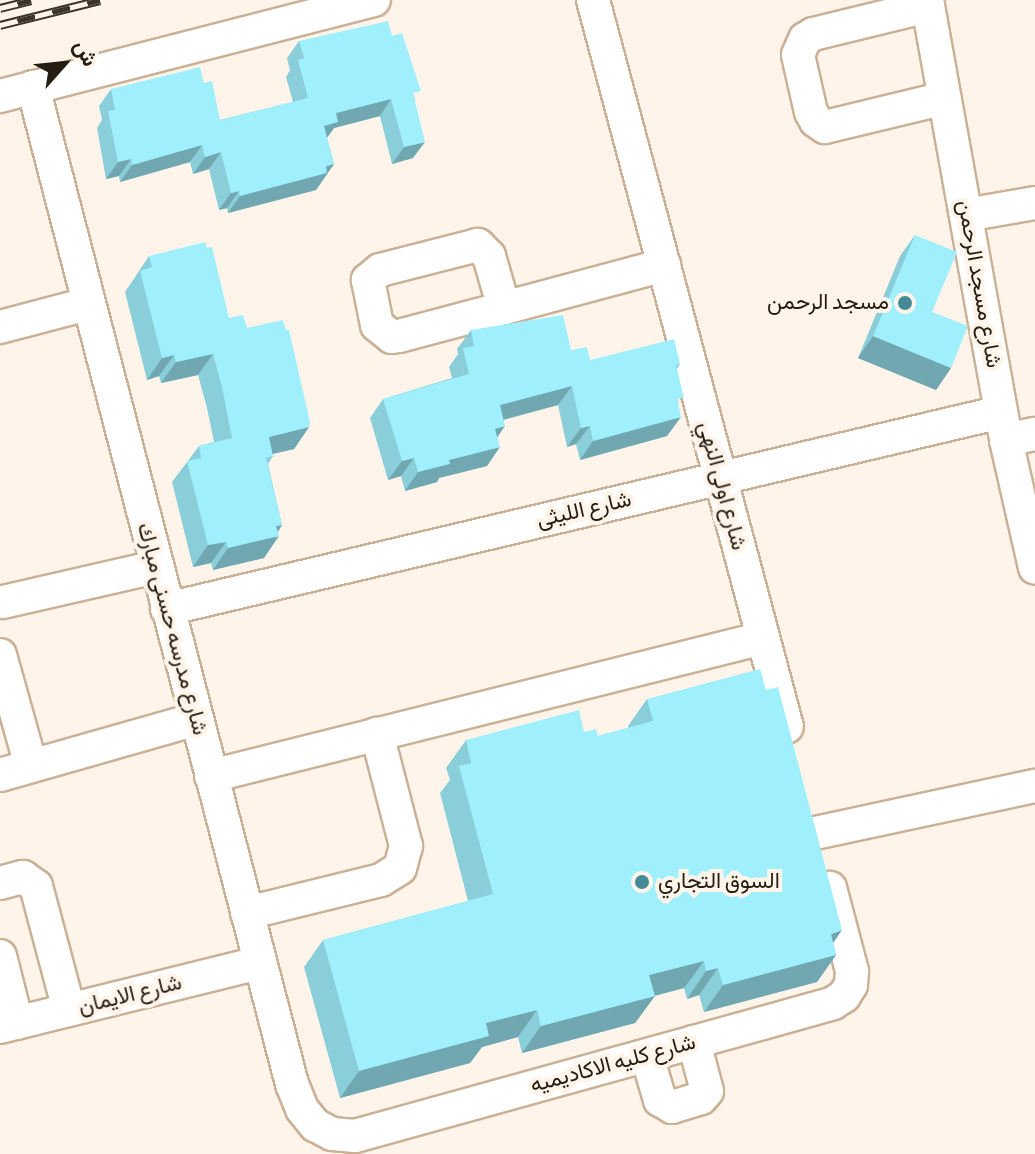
<!DOCTYPE html>
<meta charset="utf-8">
<style>
body{margin:0}
#map{position:relative;width:1035px;height:1154px;overflow:hidden;background:#fff4e9;font-family:"Alegreya Sans",Vazirmatn,sans-serif}
div>[style]{position:absolute}
[style*='--x']{left:calc(var(--x)*1px);top:calc(var(--y)*1px);width:calc(var(--w)*1px);rotate:calc(var(--a)*1deg)}
.roads{filter:drop-shadow(2px 0 #cab196) drop-shadow(-2px 0 #cab196) drop-shadow(0 2px #cab196) drop-shadow(0 -2px #cab196)}
.minor>*{height:32px;margin:-16px;padding:0 16px;transform-origin:16px;border-radius:16px;background:#fff}
.rail>*{height:9px;margin-top:-4.5px;transform-origin:0;background:repeating-linear-gradient(90deg,#fff4e9 0 18px,#3c3329 0 36px);box-sizing:border-box;border-block:2px solid #3c3329}
.wall>*{inset:0;background:#8aceda}
.shaded-wall>*{inset:0;background:#70a7b1}
.building>*{inset:0;background:#a0effd}
.dots>*{width:22px;height:22px;translate:-50% -50%;box-sizing:border-box;border:4px solid #fff4e9;border-radius:50%}
span{translate:-50% -50%;white-space:nowrap;text-align:center;line-height:1.15;-webkit-text-stroke:8px #fff4e9;paint-order:stroke}
.street-label{font-size:22px;color:#251c12}
.poi-label{font-size:22px;color:#251c12}
.right{translate:-100% -50%;text-align:right}
.left{translate:0 -50%;text-align:left}
.north{position:absolute;left:24px;top:24px;width:80px;height:80px;-webkit-text-stroke:6px #fff4e9;paint-order:stroke;rotate:63deg;font-size:22px;font-weight:700;line-height:32px;text-align:center;color:#251c12}
.north::after{content:'';display:block;margin:auto;width:28px;height:36px;background:#251c12;clip-path:polygon(50% 0,100% 100%,50% 72%,0 100%)}
</style>
<div id="map">
<div class="roads">
<div class="minor">
<i style="--x:593;--y:0;--w:752;--a:75.06"></i>
<i style="--x:927;--y:0;--w:447;--a:79.8"></i>
<i style="--x:1006;--y:440;--w:131;--a:77.2"></i>
<i style="--x:928;--y:6;--w:118;--a:166.3"></i>
<i style="--x:813;--y:34;--w:9;--a:148"></i>
<i style="--x:805;--y:39;--w:17;--a:114"></i>
<i style="--x:798;--y:55;--w:58;--a:77.2"></i>
<i style="--x:811;--y:112;--w:10;--a:61"></i>
<i style="--x:816;--y:121;--w:11;--a:34"></i>
<i style="--x:825;--y:127;--w:123;--a:-13.6"></i>
<i style="--x:33;--y:87;--w:1030;--a:75.44"></i>
<i style="--x:292;--y:1084;--w:27;--a:68"></i>
<i style="--x:302;--y:1109;--w:21;--a:51"></i>
<i style="--x:315;--y:1125;--w:19;--a:28"></i>
<i style="--x:332;--y:1134;--w:23;--a:5"></i>
<i style="--x:355;--y:1136;--w:496;--a:-15.5"></i>
<i style="--x:833;--y:1003;--w:13;--a:-32"></i>
<i style="--x:844;--y:996;--w:13;--a:-58"></i>
<i style="--x:851;--y:985;--w:14;--a:-86"></i>
<i style="--x:852;--y:971;--w:86;--a:-104.8"></i>
<i style="--x:0;--y:96;--w:386;--a:-14.4"></i>
<i style="--x:966;--y:215;--w:70;--a:-9.9"></i>
<i style="--x:504;--y:308;--w:54;--a:-106.1"></i>
<i style="--x:489;--y:256;--w:16;--a:-135"></i>
<i style="--x:478;--y:245;--w:101;--a:165.7"></i>
<i style="--x:380;--y:270;--w:16;--a:140"></i>
<i style="--x:368;--y:280;--w:46;--a:78.7"></i>
<i style="--x:377;--y:325;--w:19;--a:39"></i>
<i style="--x:392;--y:337;--w:7;--a:-8"></i>
<i style="--x:399;--y:336;--w:109;--a:-14.9"></i>
<i style="--x:504;--y:308;--w:166;--a:-15"></i>
<i style="--x:0;--y:327;--w:90;--a:-14.8"></i>
<i style="--x:1006;--y:440;--w:30;--a:-12"></i>
<i style="--x:3;--y:602;--w:157;--a:-12.9"></i>
<i style="--x:167;--y:609;--w:857;--a:-13.29"></i>
<i style="--x:0;--y:655;--w:115;--a:74.4"></i>
<i style="--x:0;--y:775;--w:204;--a:-15.9"></i>
<i style="--x:211;--y:776;--w:569;--a:-14.04"></i>
<i style="--x:815;--y:833;--w:225;--a:-12.1"></i>
<i style="--x:0;--y:883;--w:24;--a:-15"></i>
<i style="--x:23;--y:877;--w:16;--a:35"></i>
<i style="--x:36;--y:886;--w:128;--a:75.1"></i>
<i style="--x:247;--y:913;--w:138;--a:-13.8"></i>
<i style="--x:381;--y:880;--w:22;--a:-32"></i>
<i style="--x:400;--y:868;--w:23;--a:-75"></i>
<i style="--x:406;--y:846;--w:116;--a:-104.5"></i>
<i style="--x:0;--y:956;--w:69;--a:75.8"></i>
<i style="--x:0;--y:1027;--w:267;--a:-13.9"></i>
<i style="--x:647;--y:1056;--w:46;--a:73.5"></i>
<i style="--x:660;--y:1100;--w:14;--a:30"></i>
<i style="--x:672;--y:1107;--w:30;--a:-17"></i>
<i style="--x:701;--y:1098;--w:9;--a:-49"></i>
<i style="--x:707;--y:1091;--w:51;--a:-104.9"></i>
</div>
</div>
<div class="rail">
<i style="--x:0;--y:8;--w:32;--a:-14"></i>
<i style="--x:0;--y:25;--w:103;--a:-14"></i>
</div>
<div class="wall">
<i style="clip-path:polygon(392px 36px,415px 99px,413px 158px,392px 164px,380px 116px,334px 128px,327px 138px,334px 164px,316px 190px,228px 213px,227px 208px,219px 210px,209px 169px,193px 174px,190px 162px,120px 182px,119px 176px,106px 179px,97px 128px,102px 120px,99px 106px,111px 89px,204px 83px,220px 120px,293px 102px,286px 77px,290px 70px,287px 58px,299px 41px)"></i>
<i style="clip-path:polygon(915px 235px,932px 312px,951px 368px,936px 390px,858px 358px,900px 256px)"></i>
<i style="clip-path:polygon(149px 256px,229px 318px,247px 328px,309px 427px,294px 449px,273px 454px,273px 456px,268px 464px,282px 525px,264px 558px,213px 570px,211px 563px,193px 567px,172px 482px,199px 446px,214px 442px,207px 408px,198px 375px,161px 383px,159px 376px,147px 380px,125px 292px)"></i>
<i style="clip-path:polygon(471px 330px,571px 350px,590px 360px,680px 364px,677px 369px,678px 406px,667px 436px,580px 460px,576px 444px,567px 447px,558px 405px,504px 420px,487px 466px,439px 478px,437px 482px,405px 491px,401px 476px,388px 480px,370px 418px,383px 399px,452px 378px,449px 367px,458px 354px,457px 349px)"></i>
<i style="clip-path:polygon(647px 699px,833px 943px,836px 955px,817px 982px,704px 1012px,699px 995px,687px 999px,684px 988px,655px 996px,635px 1023px,522px 1053px,518px 1037px,482px 1047px,470px 1063px,340px 1098px,304px 967px,323px 940px,468px 901px,440px 793px,450px 780px,446px 768px,466px 740px,584px 732px,598px 736px,628px 728px,628px 726px)"></i>
</div>
<div class="shaded-wall">
<i style="clip-path:polygon(391px 99px,380px 116px,334px 128px,326px 139px,324px 126px,336px 113px)"></i>
<i style="clip-path:polygon(425px 142px,413px 158px,392px 164px,404px 147px)"></i>
<i style="clip-path:polygon(202px 145px,190px 162px,120px 182px,132px 165px)"></i>
<i style="clip-path:polygon(221px 152px,209px 169px,193px 174px,205px 157px)"></i>
<i style="clip-path:polygon(131px 159px,119px 176px,106px 179px,118px 162px)"></i>
<i style="clip-path:polygon(334px 164px,316px 190px,228px 213px,240px 196px)"></i>
<i style="clip-path:polygon(239px 191px,227px 208px,219px 210px,231px 193px)"></i>
<i style="clip-path:polygon(873px 336px,951px 368px,936px 390px,858px 358px)"></i>
<i style="clip-path:polygon(213px 354px,198px 375px,161px 383px,176px 362px)"></i>
<i style="clip-path:polygon(174px 355px,159px 376px,147px 380px,162px 358px)"></i>
<i style="clip-path:polygon(572px 386px,558px 405px,486px 424px,500px 405px)"></i>
<i style="clip-path:polygon(681px 417px,667px 436px,580px 460px,593px 441px)"></i>
<i style="clip-path:polygon(505px 426px,492px 445px,495px 429px)"></i>
<i style="clip-path:polygon(590px 426px,576px 444px,567px 447px,581px 428px)"></i>
<i style="clip-path:polygon(309px 427px,294px 449px,254px 458px,269px 437px)"></i>
<i style="clip-path:polygon(500px 447px,487px 466px,439px 478px,437px 482px,405px 491px,418px 472px,449px 460px)"></i>
<i style="clip-path:polygon(414px 458px,401px 476px,388px 480px,402px 461px)"></i>
<i style="clip-path:polygon(282px 525px,273px 538px,279px 536px,264px 558px,213px 570px,228px 548px,276px 526px)"></i>
<i style="clip-path:polygon(226px 542px,211px 563px,193px 567px,208px 545px)"></i>
<i style="clip-path:polygon(842px 930px,823px 958px,831px 934px)"></i>
<i style="clip-path:polygon(836px 955px,817px 982px,704px 1012px,723px 985px)"></i>
<i style="clip-path:polygon(704px 961px,684px 988px,630px 1002px,649px 975px)"></i>
<i style="clip-path:polygon(718px 968px,699px 995px,687px 999px,706px 971px)"></i>
<i style="clip-path:polygon(655px 996px,635px 1023px,522px 1053px,541px 1026px)"></i>
<i style="clip-path:polygon(537px 1010px,518px 1037px,482px 1047px,470px 1063px,340px 1098px,359px 1071px,486px 1023px)"></i>
</div>
<div class="building">
<i style="clip-path:polygon(388px 21px,392px 36px,402px 33px,421px 91px,413px 93px,425px 142px,404px 147px,391px 99px,336px 113px,338px 122px,324px 126px,334px 164px,326px 166px,327px 173px,240px 196px,239px 191px,231px 193px,221px 152px,205px 157px,202px 145px,132px 165px,131px 159px,118px 162px,108px 111px,115px 110px,111px 89px,200px 67px,204px 83px,212px 81px,220px 120px,308px 98px,298px 60px,304px 58px,299px 41px)"></i>
<i style="clip-path:polygon(915px 235px,957px 252px,932px 312px,968px 326px,951px 368px,873px 336px)"></i>
<i style="clip-path:polygon(205px 242px,207px 248px,212px 247px,229px 318px,243px 315px,247px 328px,283px 320px,286px 330px,289px 330px,310px 422px,309px 427px,269px 437px,273px 456px,266px 458px,282px 525px,276px 526px,279px 536px,228px 548px,226px 542px,208px 545px,187px 461px,201px 458px,199px 446px,232px 438px,222px 387px,213px 354px,176px 362px,174px 355px,162px 358px,140px 271px,152px 267px,149px 256px)"></i>
<i style="clip-path:polygon(563px 315px,571px 350px,587px 347px,590px 360px,674px 339px,680px 364px,676px 365px,684px 398px,677px 399px,681px 417px,593px 441px,590px 426px,581px 428px,572px 386px,500px 405px,505px 426px,495px 429px,500px 447px,449px 460px,450px 464px,418px 472px,414px 458px,402px 461px,383px 399px,469px 374px,463px 348px,474px 346px,471px 330px)"></i>
<i style="clip-path:polygon(760px 669px,766px 690px,778px 687px,842px 930px,831px 934px,836px 955px,723px 985px,718px 968px,706px 971px,704px 961px,649px 975px,655px 996px,541px 1026px,537px 1010px,486px 1023px,489px 1036px,359px 1071px,323px 940px,493px 894px,459px 766px,471px 763px,466px 740px,579px 710px,584px 732px,596px 729px,598px 736px,653px 721px,647px 699px)"></i>
</div>
<div class="dots">
<i style="left:905px;top:303px;background:#448a96"></i>
<i style="left:642px;top:882px;background:#448a96"></i>
</div>
<div class="street-label">
<span style="left:979px;top:284px;rotate:80deg">شارع مسجد الرحمن</span>
<span style="left:722px;top:486px;rotate:75deg">شارع اولى النهي</span>
<span style="left:584px;top:510px;rotate:-13deg">شارع الليثى</span>
<span style="left:172px;top:629px;rotate:75deg">شارع مدرسه حسنى مبارك</span>
<span style="left:130px;top:995px;rotate:-14deg">شارع الايمان</span>
<span style="left:613px;top:1064px;rotate:-15deg">شارع كليه الاكاديميه</span>
</div>
<div class="poi-label">
<span class="right" style="left:889px;top:303px">مسجد الرحمن</span>
<span class="left" style="left:658px;top:882px">السوق التجاري</span>
</div>
<div class="north">ش</div>
</div>
